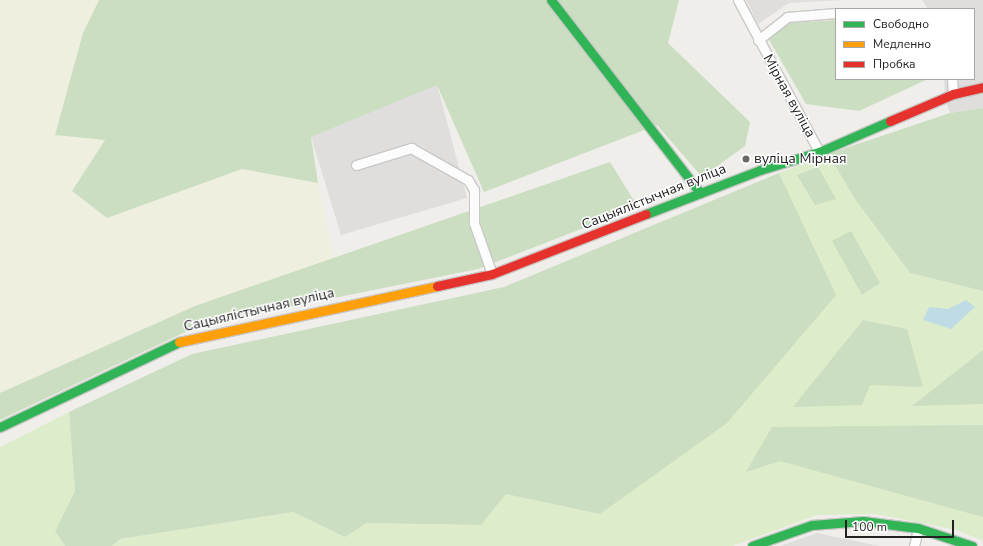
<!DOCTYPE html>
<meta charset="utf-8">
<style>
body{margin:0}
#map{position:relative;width:983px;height:546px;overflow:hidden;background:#f0eeeb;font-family:"Nunito Sans",sans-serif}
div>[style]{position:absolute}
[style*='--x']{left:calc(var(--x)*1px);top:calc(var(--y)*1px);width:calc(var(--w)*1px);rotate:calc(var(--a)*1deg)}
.residential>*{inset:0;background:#dfdedc}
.farmland>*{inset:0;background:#efefdf}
.grass>*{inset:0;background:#ddeccb}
.forest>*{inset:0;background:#cbdec1}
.water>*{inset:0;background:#bfdbe3}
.roads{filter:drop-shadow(1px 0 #c9c8c7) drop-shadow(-1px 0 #c9c8c7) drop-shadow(0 1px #c9c8c7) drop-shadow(0 -1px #c9c8c7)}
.street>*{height:9px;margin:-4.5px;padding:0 4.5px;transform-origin:4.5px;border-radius:4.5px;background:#fdfcfc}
.fast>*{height:9px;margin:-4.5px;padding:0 4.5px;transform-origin:4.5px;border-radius:4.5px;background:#30b455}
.slow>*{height:9px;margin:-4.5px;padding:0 4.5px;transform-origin:4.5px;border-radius:4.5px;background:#ff9f0a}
.jam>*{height:9px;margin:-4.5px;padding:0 4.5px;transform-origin:4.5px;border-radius:4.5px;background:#e5322d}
.dots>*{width:11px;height:11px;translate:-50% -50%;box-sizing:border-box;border:2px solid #fff;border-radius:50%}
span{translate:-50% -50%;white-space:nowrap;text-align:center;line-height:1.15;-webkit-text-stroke:3px #fff;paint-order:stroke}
.street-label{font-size:14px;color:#222}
.poi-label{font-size:14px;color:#222}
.left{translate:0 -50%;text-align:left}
.legend{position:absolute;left:835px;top:8px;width:140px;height:72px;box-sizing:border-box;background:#fff;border:1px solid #a7a7a7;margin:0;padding:5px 7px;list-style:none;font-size:12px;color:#222}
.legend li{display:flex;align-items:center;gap:8px;height:20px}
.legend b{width:20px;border:1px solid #a7a7a7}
.scale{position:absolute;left:845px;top:520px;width:109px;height:18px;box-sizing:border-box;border:2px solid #222;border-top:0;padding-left:5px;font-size:12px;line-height:14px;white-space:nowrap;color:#222;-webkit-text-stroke:3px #fff;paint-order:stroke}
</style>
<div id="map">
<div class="residential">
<i style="clip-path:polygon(746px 0,843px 0,789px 3px,758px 24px)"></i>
<i style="clip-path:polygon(922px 0,983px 0,983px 108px,950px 113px,945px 99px,944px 79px,974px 79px,974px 9px,928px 9px)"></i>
<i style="clip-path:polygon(437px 84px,467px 198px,341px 235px,311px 137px)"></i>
<i style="clip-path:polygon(817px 533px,879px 546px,780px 546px)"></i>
</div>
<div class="farmland">
<i style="clip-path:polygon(0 0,99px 0,83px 33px,55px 134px,105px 140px,72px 191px,107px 218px,242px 169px,318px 183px,334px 260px,195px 306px,0 393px)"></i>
</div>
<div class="grass">
<i style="clip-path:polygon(828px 154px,855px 199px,910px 273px,983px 291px,983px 541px,957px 530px,876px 514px,817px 515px,733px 546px,112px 546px,120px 539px,293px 512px,345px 537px,365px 523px,481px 525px,506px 494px,600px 514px,835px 295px,779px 173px)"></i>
<i style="clip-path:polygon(69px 412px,75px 491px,55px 531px,65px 546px,0 546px,0 447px)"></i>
</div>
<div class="forest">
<i style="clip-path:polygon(99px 0,679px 0,668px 43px,750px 122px,745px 146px,702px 177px,657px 125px,484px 192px,437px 85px,311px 137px,318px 183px,242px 169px,107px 218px,72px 191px,105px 140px,55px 135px,83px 33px)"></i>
<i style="clip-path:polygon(836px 20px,836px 79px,928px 79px,859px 111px,806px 104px,768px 38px,790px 23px)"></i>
<i style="clip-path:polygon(983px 108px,983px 291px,910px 273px,855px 199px,828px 154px,950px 113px)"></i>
<i style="clip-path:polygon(610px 162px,638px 207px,478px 269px,200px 325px,0 420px,0 393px,195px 306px)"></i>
<i style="clip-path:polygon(818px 167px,836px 199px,815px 205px,797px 175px)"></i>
<i style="clip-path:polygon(779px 173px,836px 295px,727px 423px,600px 514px,506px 494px,481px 525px,366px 523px,345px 537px,293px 512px,120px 539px,112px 546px,65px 546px,55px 531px,75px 491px,69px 412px,192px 354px,504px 287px)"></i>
<i style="clip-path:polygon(851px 231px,880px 283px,862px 295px,832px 241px)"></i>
<i style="clip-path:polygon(863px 320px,907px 329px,923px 387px,870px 385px,862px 405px,793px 407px)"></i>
<i style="clip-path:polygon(983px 350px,983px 404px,912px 406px)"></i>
<i style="clip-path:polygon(983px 425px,983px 517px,780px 461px,746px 472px,772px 427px)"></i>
</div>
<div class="water">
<i style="clip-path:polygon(966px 300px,975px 307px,951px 329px,923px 320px,929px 307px,948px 309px)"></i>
</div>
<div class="roads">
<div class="street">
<i style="--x:738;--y:0;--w:172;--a:61.9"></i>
<i style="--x:758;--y:40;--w:37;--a:-38"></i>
<i style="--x:787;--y:17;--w:49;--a:-4.7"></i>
<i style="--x:952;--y:79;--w:15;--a:86"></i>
<i style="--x:356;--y:165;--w:58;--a:-17.2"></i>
<i style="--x:411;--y:148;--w:65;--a:29.3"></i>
<i style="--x:468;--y:180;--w:12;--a:59"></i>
<i style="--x:474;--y:190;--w:33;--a:90"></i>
<i style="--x:474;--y:223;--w:54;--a:70.6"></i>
<i style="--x:914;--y:546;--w:18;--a:-77"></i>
</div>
<div class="fast">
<i style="--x:551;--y:0;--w:244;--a:52.3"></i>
<i style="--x:646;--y:214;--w:122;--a:-21.1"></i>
<i style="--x:760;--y:170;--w:62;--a:-17"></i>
<i style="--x:819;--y:152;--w:77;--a:-23.6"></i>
<i style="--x:0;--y:427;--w:198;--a:-25.4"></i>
<i style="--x:752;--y:546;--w:64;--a:-19.3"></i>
<i style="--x:812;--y:525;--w:51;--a:-4.5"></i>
<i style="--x:863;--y:521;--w:55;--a:7.3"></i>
<i style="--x:918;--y:528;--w:57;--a:18.4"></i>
</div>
<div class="slow">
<i style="--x:179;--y:342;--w:264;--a:-12.2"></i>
</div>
<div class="jam">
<i style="--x:890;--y:121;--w:69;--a:-23.2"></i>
<i style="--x:953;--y:94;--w:31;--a:-13"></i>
<i style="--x:437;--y:286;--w:56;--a:-12.3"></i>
<i style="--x:492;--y:274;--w:165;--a:-21.3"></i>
</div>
</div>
<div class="dots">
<i style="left:746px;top:159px;background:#6a6968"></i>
</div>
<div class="street-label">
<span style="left:789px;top:96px;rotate:61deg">Мірная вуліца</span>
<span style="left:654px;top:197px;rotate:-22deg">Сацыялістычная вуліца</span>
<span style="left:259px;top:310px;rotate:-13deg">Сацыялістычная вуліца</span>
</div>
<div class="poi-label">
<span class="left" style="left:754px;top:159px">вуліца Мірная</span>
</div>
<ul class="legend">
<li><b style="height:5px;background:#30b455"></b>Свободно</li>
<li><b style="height:5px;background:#ff9f0a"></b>Медленно</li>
<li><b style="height:5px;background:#e5322d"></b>Пробка</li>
</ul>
<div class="scale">100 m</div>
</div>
